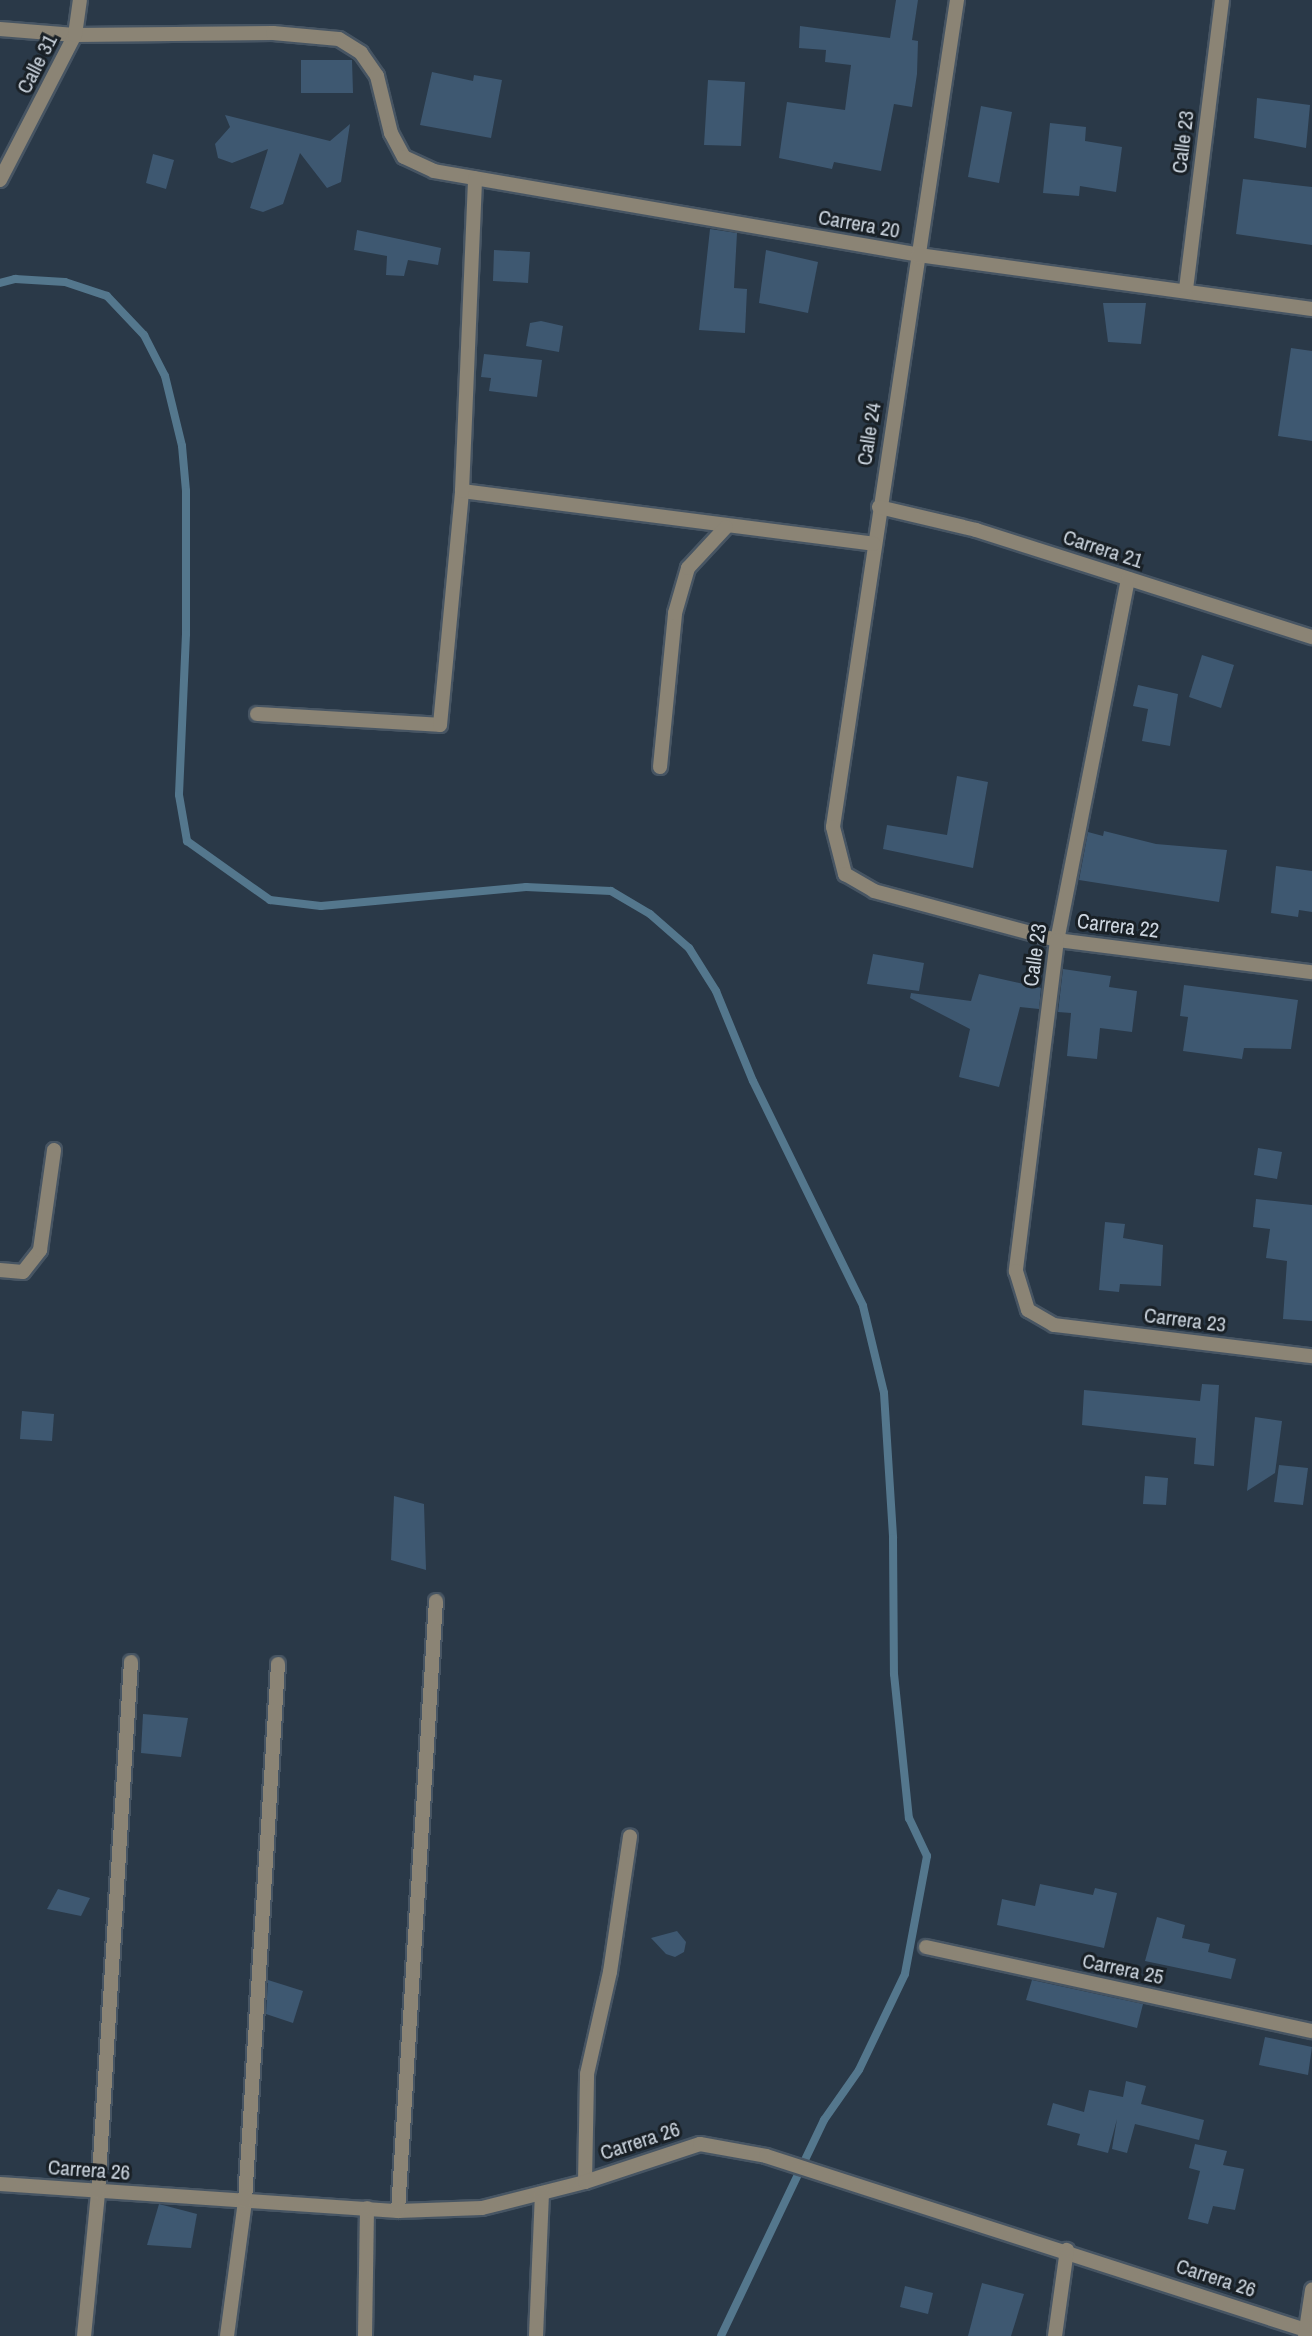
<!DOCTYPE html>
<style>
body{margin:0}
#map{position:relative;width:1312px;height:2336px;overflow:hidden;background:#2a3948;font-family:"Archivo Narrow",sans-serif}
div>[style]{position:absolute}
[style*='--x']{left:calc(var(--x)*1px);top:calc(var(--y)*1px);width:calc(var(--w)*1px);rotate:calc(var(--a)*1deg)}
.stream>*{height:8px;margin:-4px;padding:0 4px;transform-origin:4px;border-radius:4px;background:#54778d}
.building>*{inset:0;background:#3e5871}
.roads{filter:drop-shadow(2px 0 #475563) drop-shadow(-2px 0 #475563) drop-shadow(0 2px #475563) drop-shadow(0 -2px #475563)}
.street>*{height:14px;margin:-7px;padding:0 7px;transform-origin:7px;border-radius:7px;background:#8b8475}
span{translate:-50% -50%;white-space:nowrap;text-align:center;line-height:1.15;-webkit-text-stroke:6px #192026;paint-order:stroke}
.street-label{font-size:21px;color:#ccd5df}
</style>
<div id="map">
<div class="stream">
<i style="--x:0;--y:283;--w:16;--a:-15"></i>
<i style="--x:15;--y:279;--w:50;--a:3.4"></i>
<i style="--x:65;--y:282;--w:44;--a:18.4"></i>
<i style="--x:107;--y:296;--w:54;--a:46.5"></i>
<i style="--x:144;--y:335;--w:46;--a:62.9"></i>
<i style="--x:165;--y:376;--w:72;--a:76.3"></i>
<i style="--x:182;--y:446;--w:45;--a:84.9"></i>
<i style="--x:186;--y:491;--w:143;--a:90"></i>
<i style="--x:186;--y:634;--w:161;--a:92.5"></i>
<i style="--x:179;--y:795;--w:47;--a:80.1"></i>
<i style="--x:187;--y:841;--w:102;--a:35.4"></i>
<i style="--x:270;--y:900;--w:51;--a:6.7"></i>
<i style="--x:321;--y:906;--w:206;--a:-5.3"></i>
<i style="--x:526;--y:887;--w:85;--a:2.7"></i>
<i style="--x:611;--y:891;--w:45;--a:30.5"></i>
<i style="--x:650;--y:914;--w:52;--a:41.1"></i>
<i style="--x:689;--y:948;--w:51;--a:57.9"></i>
<i style="--x:716;--y:991;--w:97;--a:67.7"></i>
<i style="--x:753;--y:1081;--w:250;--a:63.9"></i>
<i style="--x:863;--y:1306;--w:89;--a:76.4"></i>
<i style="--x:884;--y:1393;--w:145;--a:86.4"></i>
<i style="--x:893;--y:1538;--w:136;--a:89.6"></i>
<i style="--x:894;--y:1674;--w:145;--a:84.1"></i>
<i style="--x:909;--y:1818;--w:42;--a:64.7"></i>
<i style="--x:927;--y:1856;--w:120;--a:100.6"></i>
<i style="--x:905;--y:1974;--w:106;--a:115.6"></i>
<i style="--x:859;--y:2070;--w:61;--a:125"></i>
<i style="--x:824;--y:2120;--w:239;--a:115.5"></i>
</div>
<div class="building">
<i style="clip-path:polygon(896px 0,918px 0,912px 40px,918px 41px,917px 74px,912px 107px,894px 104px,881px 171px,834px 162px,832px 169px,779px 158px,787px 102px,845px 110px,851px 65px,825px 62px,826px 50px,799px 48px,800px 26px,890px 38px)"></i>
<i style="clip-path:polygon(301px 60px,352px 60px,353px 93px,301px 93px)"></i>
<i style="clip-path:polygon(432px 72px,473px 81px,474px 75px,502px 80px,491px 138px,420px 125px)"></i>
<i style="clip-path:polygon(708px 80px,745px 82px,741px 146px,704px 145px)"></i>
<i style="clip-path:polygon(1257px 98px,1310px 105px,1306px 148px,1254px 138px)"></i>
<i style="clip-path:polygon(981px 106px,1012px 112px,999px 183px,968px 177px)"></i>
<i style="clip-path:polygon(225px 115px,330px 141px,350px 124px,341px 182px,327px 188px,300px 153px,283px 204px,263px 212px,250px 208px,268px 149px,232px 163px,218px 158px,215px 144px,230px 127px)"></i>
<i style="clip-path:polygon(1050px 123px,1086px 127px,1085px 141px,1122px 147px,1116px 192px,1080px 186px,1079px 196px,1043px 193px)"></i>
<i style="clip-path:polygon(153px 154px,174px 160px,166px 189px,146px 183px)"></i>
<i style="clip-path:polygon(1243px 179px,1312px 187px,1312px 245px,1236px 234px)"></i>
<i style="clip-path:polygon(710px 229px,737px 233px,734px 288px,747px 289px,745px 333px,699px 330px)"></i>
<i style="clip-path:polygon(357px 230px,441px 248px,438px 265px,408px 260px,404px 276px,386px 275px,387px 256px,354px 250px)"></i>
<i style="clip-path:polygon(494px 250px,530px 252px,528px 283px,493px 281px)"></i>
<i style="clip-path:polygon(766px 250px,818px 262px,808px 313px,759px 303px)"></i>
<i style="clip-path:polygon(1103px 303px,1146px 303px,1141px 344px,1108px 342px)"></i>
<i style="clip-path:polygon(541px 321px,563px 326px,559px 352px,526px 346px,530px 323px)"></i>
<i style="clip-path:polygon(1291px 348px,1312px 351px,1312px 441px,1278px 436px)"></i>
<i style="clip-path:polygon(484px 354px,542px 360px,537px 397px,489px 391px,491px 378px,481px 377px)"></i>
<i style="clip-path:polygon(1202px 655px,1234px 665px,1221px 708px,1189px 697px)"></i>
<i style="clip-path:polygon(1138px 685px,1178px 694px,1170px 746px,1142px 741px,1148px 709px,1133px 706px)"></i>
<i style="clip-path:polygon(957px 776px,988px 782px,973px 868px,883px 849px,887px 825px,947px 835px)"></i>
<i style="clip-path:polygon(1104px 831px,1156px 844px,1227px 850px,1219px 902px,1079px 880px,1088px 832px,1103px 836px)"></i>
<i style="clip-path:polygon(1276px 866px,1312px 871px,1312px 912px,1299px 910px,1298px 917px,1271px 913px)"></i>
<i style="clip-path:polygon(873px 954px,924px 963px,919px 991px,867px 984px)"></i>
<i style="clip-path:polygon(1063px 969px,1111px 976px,1109px 987px,1137px 991px,1132px 1032px,1100px 1028px,1097px 1059px,1067px 1056px,1071px 1013px,1058px 1012px)"></i>
<i style="clip-path:polygon(979px 974px,1041px 988px,1039px 1009px,1020px 1007px,999px 1087px,959px 1077px,970px 1029px,910px 998px,911px 993px,971px 1001px)"></i>
<i style="clip-path:polygon(1184px 985px,1298px 1000px,1291px 1049px,1244px 1048px,1242px 1059px,1183px 1051px,1188px 1017px,1180px 1016px)"></i>
<i style="clip-path:polygon(1258px 1148px,1282px 1152px,1277px 1179px,1254px 1175px)"></i>
<i style="clip-path:polygon(1256px 1199px,1312px 1205px,1312px 1321px,1283px 1319px,1287px 1261px,1266px 1258px,1270px 1229px,1253px 1227px)"></i>
<i style="clip-path:polygon(1105px 1222px,1125px 1224px,1123px 1238px,1163px 1245px,1161px 1286px,1120px 1284px,1119px 1292px,1099px 1290px)"></i>
<i style="clip-path:polygon(1202px 1384px,1219px 1385px,1214px 1466px,1194px 1464px,1196px 1438px,1082px 1425px,1084px 1390px,1200px 1401px)"></i>
<i style="clip-path:polygon(22px 1411px,54px 1414px,52px 1441px,20px 1439px)"></i>
<i style="clip-path:polygon(1255px 1417px,1282px 1421px,1275px 1473px,1247px 1491px)"></i>
<i style="clip-path:polygon(1279px 1465px,1308px 1468px,1303px 1505px,1274px 1502px)"></i>
<i style="clip-path:polygon(1145px 1476px,1168px 1478px,1166px 1505px,1143px 1504px)"></i>
<i style="clip-path:polygon(394px 1496px,424px 1504px,426px 1570px,391px 1560px)"></i>
<i style="clip-path:polygon(143px 1714px,188px 1718px,181px 1757px,141px 1753px)"></i>
<i style="clip-path:polygon(1040px 1884px,1093px 1895px,1095px 1888px,1117px 1893px,1104px 1948px,997px 1925px,1002px 1899px,1035px 1906px)"></i>
<i style="clip-path:polygon(58px 1889px,90px 1898px,81px 1916px,47px 1909px)"></i>
<i style="clip-path:polygon(1157px 1917px,1185px 1925px,1182px 1938px,1210px 1944px,1208px 1952px,1236px 1959px,1231px 1979px,1145px 1961px)"></i>
<i style="clip-path:polygon(677px 1931px,686px 1942px,684px 1952px,675px 1957px,666px 1954px,651px 1938px)"></i>
<i style="clip-path:polygon(268px 1980px,303px 1991px,293px 2023px,266px 2014px)"></i>
<i style="clip-path:polygon(1032px 1980px,1143px 2004px,1137px 2028px,1026px 2000px)"></i>
<i style="clip-path:polygon(1265px 2037px,1312px 2047px,1308px 2075px,1259px 2065px)"></i>
<i style="clip-path:polygon(1126px 2081px,1146px 2086px,1141px 2104px,1204px 2120px,1199px 2140px,1135px 2124px,1127px 2153px,1112px 2149px,1117px 2119px,1108px 2153px,1077px 2145px,1080px 2134px,1047px 2125px,1053px 2103px,1084px 2112px,1089px 2090px,1123px 2097px)"></i>
<i style="clip-path:polygon(1195px 2144px,1227px 2151px,1223px 2165px,1244px 2169px,1235px 2210px,1213px 2206px,1208px 2224px,1188px 2219px,1200px 2171px,1189px 2168px)"></i>
<i style="clip-path:polygon(159px 2204px,197px 2214px,191px 2248px,147px 2245px)"></i>
<i style="clip-path:polygon(982px 2283px,1024px 2294px,1011px 2336px,968px 2336px)"></i>
<i style="clip-path:polygon(905px 2286px,933px 2293px,928px 2314px,900px 2307px)"></i>
</div>
<div class="roads">
<div class="street">
<i style="--x:957;--y:0;--w:836;--a:98.53"></i>
<i style="--x:833;--y:827;--w:49;--a:75.7"></i>
<i style="--x:845;--y:874;--w:34;--a:30"></i>
<i style="--x:874;--y:891;--w:189;--a:15"></i>
<i style="--x:1057;--y:940;--w:257;--a:7.2"></i>
<i style="--x:0;--y:29;--w:75;--a:4.6"></i>
<i style="--x:75;--y:35;--w:198;--a:-0.6"></i>
<i style="--x:273;--y:33;--w:66;--a:5.2"></i>
<i style="--x:339;--y:39;--w:26;--a:32"></i>
<i style="--x:361;--y:53;--w:28;--a:55"></i>
<i style="--x:377;--y:76;--w:59;--a:76.2"></i>
<i style="--x:391;--y:133;--w:27;--a:62"></i>
<i style="--x:404;--y:157;--w:33;--a:25"></i>
<i style="--x:434;--y:171;--w:491;--a:9.8"></i>
<i style="--x:918;--y:255;--w:398;--a:7.8"></i>
<i style="--x:0;--y:180;--w:163;--a:-62.7"></i>
<i style="--x:75;--y:35;--w:35;--a:-82"></i>
<i style="--x:1186;--y:289;--w:291;--a:-82.9"></i>
<i style="--x:462;--y:491;--w:415;--a:7.3"></i>
<i style="--x:879;--y:507;--w:100;--a:13.3"></i>
<i style="--x:976;--y:530;--w:353;--a:17.7"></i>
<i style="--x:1128;--y:579;--w:368;--a:101.1"></i>
<i style="--x:1057;--y:940;--w:334;--a:97.1"></i>
<i style="--x:1016;--y:1271;--w:41;--a:72.9"></i>
<i style="--x:1028;--y:1310;--w:30;--a:30"></i>
<i style="--x:1054;--y:1325;--w:260;--a:6.9"></i>
<i style="--x:257;--y:714;--w:183;--a:3.4"></i>
<i style="--x:440;--y:725;--w:235;--a:-84.6"></i>
<i style="--x:462;--y:491;--w:313;--a:-87.6"></i>
<i style="--x:660;--y:767;--w:155;--a:-84.4"></i>
<i style="--x:675;--y:613;--w:47;--a:-73.9"></i>
<i style="--x:688;--y:568;--w:56;--a:-47.2"></i>
<i style="--x:0;--y:1270;--w:23;--a:5"></i>
<i style="--x:23;--y:1272;--w:28;--a:-52"></i>
<i style="--x:40;--y:1250;--w:101;--a:-82"></i>
<i style="--x:926;--y:1947;--w:395;--a:12.3"></i>
<i style="--x:585;--y:2182;--w:108;--a:-88.9"></i>
<i style="--x:587;--y:2074;--w:105;--a:-77.3"></i>
<i style="--x:610;--y:1972;--w:137;--a:-81.6"></i>
<i style="--x:0;--y:2184;--w:399;--a:3.9"></i>
<i style="--x:398;--y:2211;--w:84;--a:-2"></i>
<i style="--x:482;--y:2208;--w:106;--a:-14.2"></i>
<i style="--x:585;--y:2182;--w:121;--a:-18.3"></i>
<i style="--x:700;--y:2144;--w:67;--a:10.3"></i>
<i style="--x:766;--y:2156;--w:574;--a:17.87"></i>
<i style="--x:398;--y:2211;--w:611;--a:-86.44"></i>
<i style="--x:84;--y:2336;--w:145;--a:-84.4"></i>
<i style="--x:98;--y:2192;--w:531;--a:-86.44"></i>
<i style="--x:227;--y:2336;--w:136;--a:-82.4"></i>
<i style="--x:245;--y:2201;--w:538;--a:-86.48"></i>
<i style="--x:365;--y:2336;--w:128;--a:-89.1"></i>
<i style="--x:536;--y:2336;--w:143;--a:-87.6"></i>
<i style="--x:1055;--y:2336;--w:87;--a:-82.1"></i>
<i style="--x:1305;--y:2336;--w:47;--a:-81.3"></i>
</div>
</div>
<div class="street-label">
<span style="left:37px;top:64px;rotate:-63deg">Calle 31</span>
<span style="left:1183px;top:142px;rotate:-83deg">Calle 23</span>
<span style="left:859px;top:224px;rotate:10deg">Carrera 20</span>
<span style="left:869px;top:434px;rotate:-81deg">Calle 24</span>
<span style="left:1103px;top:549px;rotate:18deg">Carrera 21</span>
<span style="left:1118px;top:926px;rotate:7deg">Carrera 22</span>
<span style="left:1035px;top:955px;rotate:-82deg">Calle 23</span>
<span style="left:1185px;top:1320px;rotate:7deg">Carrera 23</span>
<span style="left:1123px;top:1969px;rotate:12deg">Carrera 25</span>
<span style="left:640px;top:2141px;rotate:-18deg">Carrera 26</span>
<span style="left:89px;top:2170px;rotate:4deg">Carrera 26</span>
<span style="left:1216px;top:2278px;rotate:18deg">Carrera 26</span>
</div>
</div>
